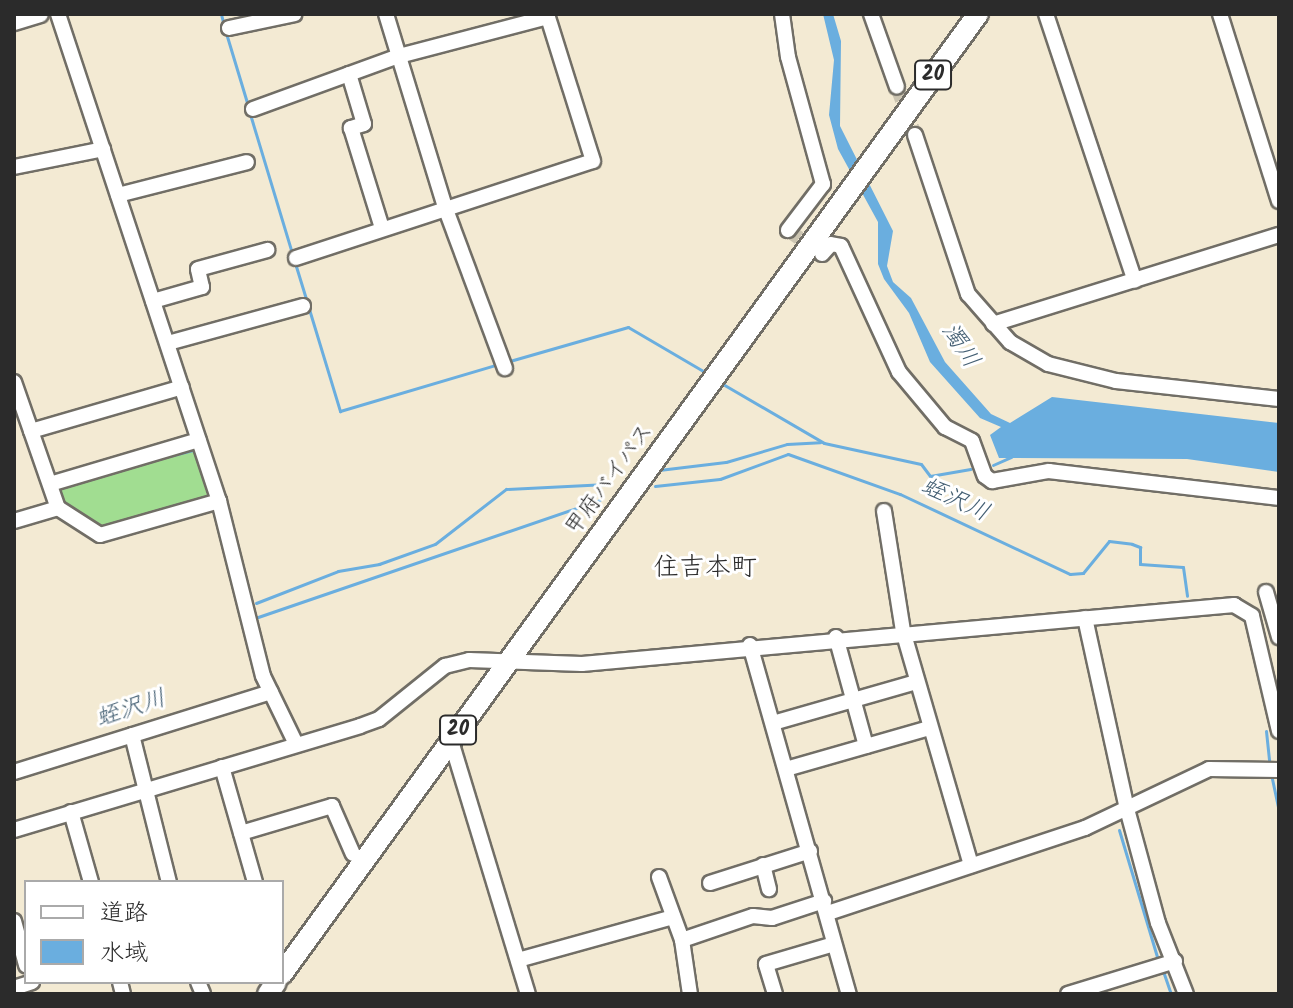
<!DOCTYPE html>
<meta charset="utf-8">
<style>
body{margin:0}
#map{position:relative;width:1293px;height:1008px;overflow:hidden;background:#f3ead3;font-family:Kalam,"Klee One",sans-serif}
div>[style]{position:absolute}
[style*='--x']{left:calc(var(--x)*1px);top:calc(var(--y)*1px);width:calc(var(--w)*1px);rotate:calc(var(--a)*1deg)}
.green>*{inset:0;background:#a1dd91}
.water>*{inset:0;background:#6aaedf}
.stream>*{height:3px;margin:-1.5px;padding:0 1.5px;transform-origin:1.5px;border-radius:1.5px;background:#6aaedf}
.minor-tunnel>*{height:14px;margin-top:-7px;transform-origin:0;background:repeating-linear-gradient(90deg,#cbc4b1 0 14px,transparent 0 21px)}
.roads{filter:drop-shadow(2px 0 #716e66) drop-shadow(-2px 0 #716e66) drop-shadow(0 2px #716e66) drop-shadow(0 -2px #716e66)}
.minor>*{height:14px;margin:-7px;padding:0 7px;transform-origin:7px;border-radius:7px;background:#fff}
.major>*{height:16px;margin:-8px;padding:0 8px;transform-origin:8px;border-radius:8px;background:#fff}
.highway>*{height:20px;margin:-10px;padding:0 10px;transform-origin:10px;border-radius:10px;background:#fff}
span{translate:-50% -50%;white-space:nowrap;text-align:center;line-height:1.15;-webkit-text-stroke:6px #fff;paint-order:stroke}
.shield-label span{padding:2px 6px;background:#fff;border:2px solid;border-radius:6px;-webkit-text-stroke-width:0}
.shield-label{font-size:20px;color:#2b2b2b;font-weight:700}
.street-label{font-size:22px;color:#2b2b2b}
.water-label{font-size:24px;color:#445f73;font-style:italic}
.quarter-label{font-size:26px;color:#2b2b2b}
.frame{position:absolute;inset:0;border:16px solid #2b2b2b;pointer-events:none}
.legend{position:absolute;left:24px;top:880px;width:260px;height:104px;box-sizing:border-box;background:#fff;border:2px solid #aaa;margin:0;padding:10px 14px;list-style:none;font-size:24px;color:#2b2b2b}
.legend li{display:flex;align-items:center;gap:16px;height:40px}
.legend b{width:40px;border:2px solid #aaa}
</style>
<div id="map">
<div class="green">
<i style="clip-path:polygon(194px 451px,208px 498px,99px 529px,60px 502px,59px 492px,65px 488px)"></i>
</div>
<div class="water">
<i style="clip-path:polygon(823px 14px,833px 14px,841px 41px,840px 126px,893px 231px,887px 266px,893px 282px,911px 298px,945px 362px,991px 414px,1010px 423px,1052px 397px,1279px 423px,1279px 472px,1187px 459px,999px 458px,990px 435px,1001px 427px,980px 418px,930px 362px,909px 313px,884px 279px,878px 264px,878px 222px,838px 149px,829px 115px,834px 60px)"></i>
</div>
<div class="stream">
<i style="--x:221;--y:14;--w:12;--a:76"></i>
<i style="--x:226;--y:33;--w:76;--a:73.2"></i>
<i style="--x:250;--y:114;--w:148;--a:73.2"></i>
<i style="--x:295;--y:263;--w:41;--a:72.9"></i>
<i style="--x:309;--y:309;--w:107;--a:73.1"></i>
<i style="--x:340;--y:411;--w:166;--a:-16.5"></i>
<i style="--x:506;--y:362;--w:127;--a:-16"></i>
<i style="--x:628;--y:327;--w:93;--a:30.4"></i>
<i style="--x:721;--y:383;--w:119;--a:30.2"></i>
<i style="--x:824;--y:443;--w:99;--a:12.2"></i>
<i style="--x:921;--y:464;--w:15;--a:53"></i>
<i style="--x:930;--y:476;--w:41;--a:-9.9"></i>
<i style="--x:161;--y:458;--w:36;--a:-14"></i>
<i style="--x:993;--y:465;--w:20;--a:-24"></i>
<i style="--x:659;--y:470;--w:67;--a:-6.8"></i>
<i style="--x:726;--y:462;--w:64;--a:-16.4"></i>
<i style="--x:787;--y:444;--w:33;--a:-3"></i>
<i style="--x:655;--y:486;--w:65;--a:-6.1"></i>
<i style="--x:720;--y:479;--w:72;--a:-20.2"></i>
<i style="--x:788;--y:454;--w:119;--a:19.7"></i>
<i style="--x:900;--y:494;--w:188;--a:25.2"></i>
<i style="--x:1070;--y:574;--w:13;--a:-4"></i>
<i style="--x:1083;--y:573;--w:41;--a:-50.9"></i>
<i style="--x:1109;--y:541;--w:23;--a:7"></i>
<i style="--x:1132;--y:544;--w:9;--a:21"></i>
<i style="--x:1140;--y:547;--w:17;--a:90"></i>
<i style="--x:1140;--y:564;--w:43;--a:4"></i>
<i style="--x:1183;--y:567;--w:29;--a:82"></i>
<i style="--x:256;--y:603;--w:88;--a:-21.3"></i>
<i style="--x:338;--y:571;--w:42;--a:-9.7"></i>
<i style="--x:379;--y:564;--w:59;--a:-19.7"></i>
<i style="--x:435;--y:544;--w:90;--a:-37.8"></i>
<i style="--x:506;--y:489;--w:101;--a:-2.8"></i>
<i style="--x:258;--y:617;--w:361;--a:-18.9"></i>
<i style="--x:239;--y:695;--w:22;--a:-21"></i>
<i style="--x:1266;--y:731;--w:36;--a:84"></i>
<i style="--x:1271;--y:774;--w:39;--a:78"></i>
<i style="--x:1119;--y:830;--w:136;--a:73.3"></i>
<i style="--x:1163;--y:971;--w:24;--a:71"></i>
</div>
<div class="minor-tunnel">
<i style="--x:897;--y:87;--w:51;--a:69.4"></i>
<i style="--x:788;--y:230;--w:36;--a:36"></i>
</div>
<div class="roads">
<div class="minor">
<i style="--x:58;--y:14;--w:513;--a:71.71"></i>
<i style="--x:219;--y:501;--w:180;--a:75.9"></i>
<i style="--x:263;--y:676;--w:76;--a:64.1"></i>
<i style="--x:386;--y:14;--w:202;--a:73"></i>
<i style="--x:445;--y:207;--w:172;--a:69.6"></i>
<i style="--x:782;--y:14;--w:43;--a:82.1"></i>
<i style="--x:788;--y:57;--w:132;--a:74.6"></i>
<i style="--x:823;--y:184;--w:58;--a:127.3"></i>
<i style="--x:871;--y:14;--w:77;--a:70.4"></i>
<i style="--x:1046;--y:14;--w:281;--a:71.6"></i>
<i style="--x:1220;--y:14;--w:196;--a:72.5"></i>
<i style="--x:229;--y:28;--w:67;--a:-12"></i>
<i style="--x:349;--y:74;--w:52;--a:73.3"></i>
<i style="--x:364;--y:124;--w:14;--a:163"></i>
<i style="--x:351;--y:128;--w:105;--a:72.8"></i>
<i style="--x:253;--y:109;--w:155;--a:-20"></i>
<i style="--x:399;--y:56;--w:154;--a:-14.7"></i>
<i style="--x:915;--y:135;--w:168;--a:71.6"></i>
<i style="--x:968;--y:294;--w:64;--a:48.8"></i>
<i style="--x:1010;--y:342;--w:44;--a:30.1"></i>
<i style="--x:1048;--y:364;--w:70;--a:14"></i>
<i style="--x:1116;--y:381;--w:164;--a:6.3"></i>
<i style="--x:14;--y:167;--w:91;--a:-11.4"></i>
<i style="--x:118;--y:195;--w:133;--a:-14.3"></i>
<i style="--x:822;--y:254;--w:13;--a:-48"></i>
<i style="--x:831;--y:244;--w:10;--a:11"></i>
<i style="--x:841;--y:246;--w:139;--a:65.3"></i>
<i style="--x:899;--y:372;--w:72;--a:50.1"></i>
<i style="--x:945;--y:427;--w:30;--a:27"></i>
<i style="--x:972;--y:441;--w:37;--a:70"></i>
<i style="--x:985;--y:476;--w:9;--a:36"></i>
<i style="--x:992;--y:481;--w:58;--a:-10"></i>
<i style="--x:1049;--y:471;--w:232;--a:6.7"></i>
<i style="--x:296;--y:258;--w:312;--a:-18.1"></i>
<i style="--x:593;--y:161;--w:154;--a:-107.4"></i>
<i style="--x:153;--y:301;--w:51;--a:-15.9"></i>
<i style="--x:202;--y:287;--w:18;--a:-103"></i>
<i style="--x:198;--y:269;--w:72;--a:-15.4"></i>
<i style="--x:993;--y:324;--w:300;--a:-17.3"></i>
<i style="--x:168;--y:343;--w:140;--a:-15.3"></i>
<i style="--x:14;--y:382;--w:133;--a:70.8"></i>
<i style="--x:58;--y:508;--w:50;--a:32.7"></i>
<i style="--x:100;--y:535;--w:124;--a:-15.9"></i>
<i style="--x:31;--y:431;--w:157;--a:-16.2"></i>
<i style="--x:50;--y:484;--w:155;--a:-16.5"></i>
<i style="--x:884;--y:511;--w:121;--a:81"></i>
<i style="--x:903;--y:631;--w:244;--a:73.8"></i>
<i style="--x:14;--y:521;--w:46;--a:-16.5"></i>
<i style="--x:1266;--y:592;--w:47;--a:73.9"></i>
<i style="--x:1085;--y:618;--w:196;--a:77.6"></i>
<i style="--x:1127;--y:809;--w:118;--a:74.8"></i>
<i style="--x:1158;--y:923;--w:76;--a:68.5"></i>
<i style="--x:836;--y:637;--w:113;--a:74.6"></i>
<i style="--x:750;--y:645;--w:363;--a:74.2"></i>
<i style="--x:773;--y:723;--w:149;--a:-16"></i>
<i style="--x:132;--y:735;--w:152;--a:75.9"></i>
<i style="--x:451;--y:741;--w:264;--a:73.1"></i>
<i style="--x:222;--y:767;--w:120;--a:74"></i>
<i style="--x:786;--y:769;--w:149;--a:-16"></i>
<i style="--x:14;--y:772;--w:269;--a:-17.3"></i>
<i style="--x:71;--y:812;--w:73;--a:74.1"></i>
<i style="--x:14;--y:830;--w:361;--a:-16.7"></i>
<i style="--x:360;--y:726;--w:20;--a:-20"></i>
<i style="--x:379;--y:719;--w:85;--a:-38.8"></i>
<i style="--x:445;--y:666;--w:25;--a:-14"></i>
<i style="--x:469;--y:660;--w:113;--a:2"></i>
<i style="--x:582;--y:664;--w:655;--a:-5.17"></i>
<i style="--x:1234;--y:605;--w:21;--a:31"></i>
<i style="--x:1252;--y:616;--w:118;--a:76.8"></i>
<i style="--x:241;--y:833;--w:95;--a:-16.5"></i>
<i style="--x:332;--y:806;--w:52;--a:66.4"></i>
<i style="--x:763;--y:865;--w:25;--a:76"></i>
<i style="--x:659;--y:877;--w:67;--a:69.9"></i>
<i style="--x:682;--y:940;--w:55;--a:81.6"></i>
<i style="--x:710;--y:883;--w:105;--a:-17.7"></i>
<i style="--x:828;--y:913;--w:271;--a:-18.3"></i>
<i style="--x:1085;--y:828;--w:137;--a:-25.4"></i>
<i style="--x:1209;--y:769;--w:70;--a:0.8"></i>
<i style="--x:14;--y:921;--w:46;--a:74.7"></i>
<i style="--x:682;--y:940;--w:75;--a:-18.7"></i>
<i style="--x:753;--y:916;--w:19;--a:6"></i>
<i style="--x:772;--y:918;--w:55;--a:-18.1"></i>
<i style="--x:518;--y:960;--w:161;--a:-15.5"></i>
<i style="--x:120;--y:982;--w:12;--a:76"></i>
<i style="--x:198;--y:982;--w:13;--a:67"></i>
<i style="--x:14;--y:988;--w:19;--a:-18"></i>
<i style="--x:775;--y:994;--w:31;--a:-107"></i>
<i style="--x:766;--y:964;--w:71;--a:-16.4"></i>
<i style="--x:1068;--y:994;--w:112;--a:-17.1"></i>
</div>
<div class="major">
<i style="--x:14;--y:22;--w:27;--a:-17"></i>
</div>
<div class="highway">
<i style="--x:282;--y:974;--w:1186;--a:-54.06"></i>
<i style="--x:268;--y:994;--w:14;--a:-56"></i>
</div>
</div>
<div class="shield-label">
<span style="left:933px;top:75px">20</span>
<span style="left:458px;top:730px">20</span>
</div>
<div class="street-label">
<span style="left:610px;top:480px;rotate:-54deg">甲府バイパス</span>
</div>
<div class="water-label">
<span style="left:960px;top:346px;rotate:56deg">濁川</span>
<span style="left:955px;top:500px;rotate:25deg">蛭沢川</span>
<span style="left:131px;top:709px;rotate:-18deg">蛭沢川</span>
</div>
<div class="quarter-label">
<span style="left:705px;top:569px">住吉本町</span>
</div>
<div class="frame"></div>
<ul class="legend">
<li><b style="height:10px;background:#fff"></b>道路</li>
<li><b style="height:22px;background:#6aaedf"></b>水域</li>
</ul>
</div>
